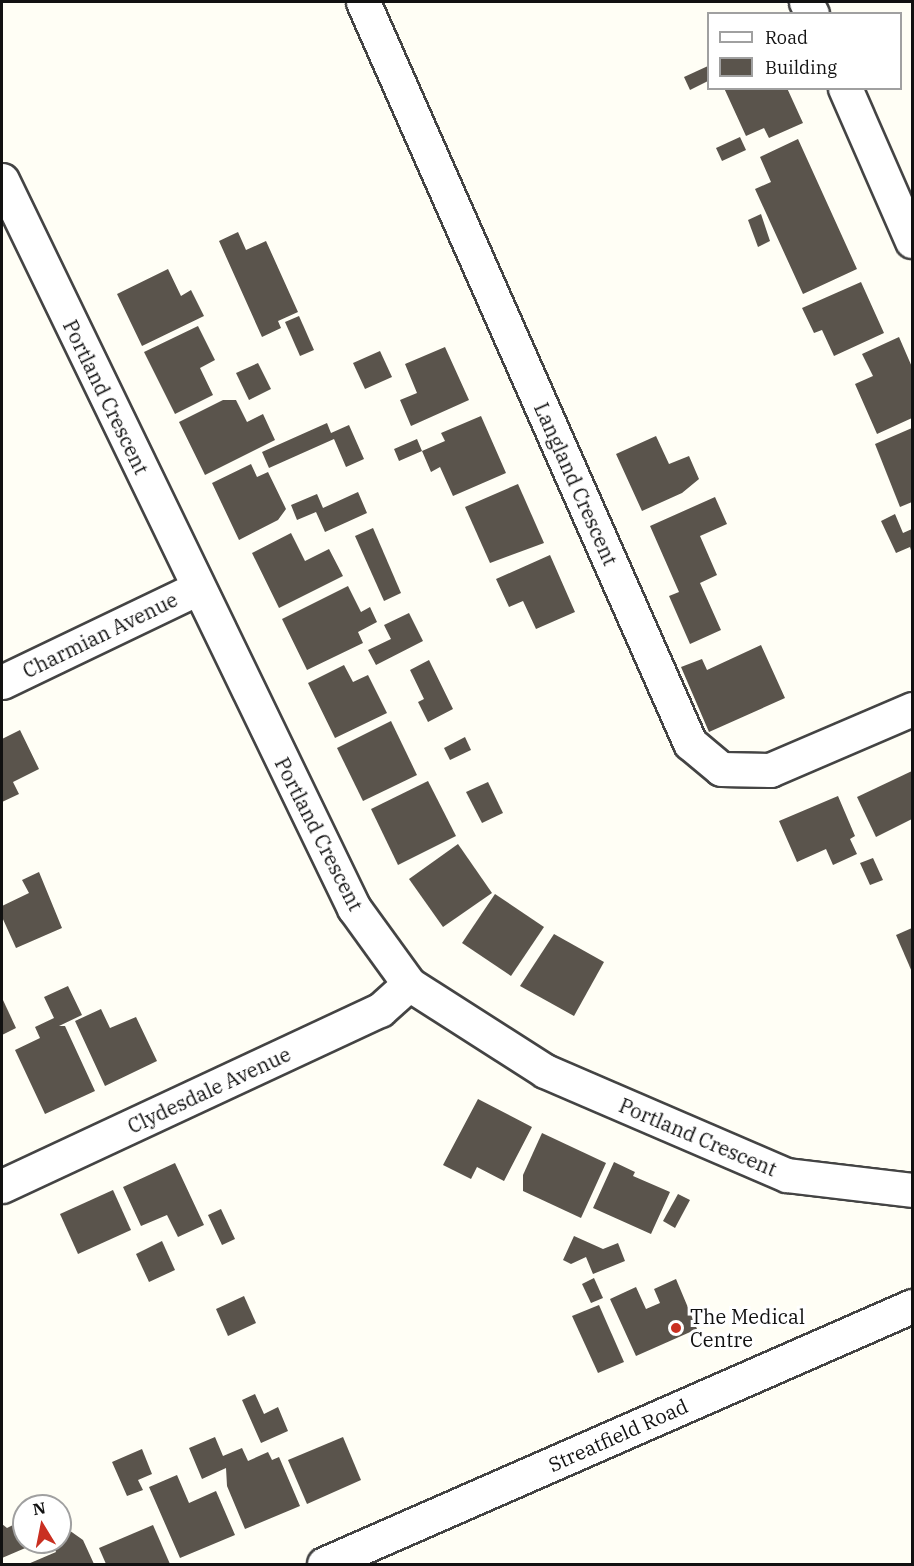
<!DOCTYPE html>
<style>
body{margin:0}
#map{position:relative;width:914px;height:1566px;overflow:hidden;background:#fffef5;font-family:"IBM Plex Serif",serif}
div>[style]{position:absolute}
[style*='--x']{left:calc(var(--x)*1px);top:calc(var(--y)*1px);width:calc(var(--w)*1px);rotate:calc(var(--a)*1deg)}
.building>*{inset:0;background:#5a544c}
.roads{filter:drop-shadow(2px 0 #444) drop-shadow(-2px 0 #444) drop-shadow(0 2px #444) drop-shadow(0 -2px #444)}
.minor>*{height:33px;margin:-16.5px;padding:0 16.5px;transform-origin:16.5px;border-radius:16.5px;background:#fff}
.dots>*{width:16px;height:16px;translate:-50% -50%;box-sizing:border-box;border:3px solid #fff;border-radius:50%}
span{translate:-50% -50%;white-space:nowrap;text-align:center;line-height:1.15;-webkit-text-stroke:6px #fff;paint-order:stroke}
.street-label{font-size:20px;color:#111}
.poi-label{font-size:20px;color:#111}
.left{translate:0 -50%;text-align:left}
.frame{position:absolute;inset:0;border:3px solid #111;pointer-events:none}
.legend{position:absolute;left:707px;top:12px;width:195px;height:78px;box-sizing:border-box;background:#fff;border:2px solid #a0a0a0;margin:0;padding:8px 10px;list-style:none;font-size:18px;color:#111}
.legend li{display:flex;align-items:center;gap:12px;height:30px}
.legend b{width:30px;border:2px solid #a0a0a0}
.north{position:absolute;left:12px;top:1494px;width:60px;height:60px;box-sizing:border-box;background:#fff;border:2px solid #a0a0a0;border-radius:50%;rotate:350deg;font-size:16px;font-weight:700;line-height:24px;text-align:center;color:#111}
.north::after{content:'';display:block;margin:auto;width:21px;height:27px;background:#c92f21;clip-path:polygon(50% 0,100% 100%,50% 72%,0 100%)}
</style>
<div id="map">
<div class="building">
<i style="clip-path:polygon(708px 66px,708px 81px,690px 90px,684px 77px)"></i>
<i style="clip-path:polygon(724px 88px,787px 88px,803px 123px,769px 138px,764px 128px,746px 136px)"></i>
<i style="clip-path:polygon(740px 137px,746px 150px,722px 161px,716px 148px)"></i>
<i style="clip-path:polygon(798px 139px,857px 269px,803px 294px,755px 189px,771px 182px,760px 157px)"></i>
<i style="clip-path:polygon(761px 214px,770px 241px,758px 247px,748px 220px)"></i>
<i style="clip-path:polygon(238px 232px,246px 250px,266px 241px,298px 312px,278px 321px,281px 328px,262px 337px,219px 241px)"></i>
<i style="clip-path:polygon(168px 269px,181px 296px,191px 290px,204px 316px,142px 346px,117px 294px)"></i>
<i style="clip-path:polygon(861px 282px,884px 333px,834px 356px,822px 330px,814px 333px,802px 308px)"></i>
<i style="clip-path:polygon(299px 316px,314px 350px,300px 356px,285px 322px)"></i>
<i style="clip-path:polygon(198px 326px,215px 360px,200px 368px,213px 395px,175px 414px,144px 352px)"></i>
<i style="clip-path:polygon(899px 337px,912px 367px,912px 418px,877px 434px,855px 384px,873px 376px,862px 354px)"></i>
<i style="clip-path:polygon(445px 347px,469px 400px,411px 426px,400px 400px,417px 393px,405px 364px)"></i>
<i style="clip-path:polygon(380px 351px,392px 377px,365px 389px,353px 363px)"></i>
<i style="clip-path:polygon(258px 363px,271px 389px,249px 400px,236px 373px)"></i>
<i style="clip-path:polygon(223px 400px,236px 400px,247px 422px,263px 414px,275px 440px,205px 475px,179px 422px)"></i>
<i style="clip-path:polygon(481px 416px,506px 473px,453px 496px,440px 467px,431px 472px,422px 451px,399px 461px,394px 449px,417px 439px,422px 451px,445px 441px,441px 433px)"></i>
<i style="clip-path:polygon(327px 423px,331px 433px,349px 425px,364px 459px,346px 467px,334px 439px,269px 468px,262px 452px)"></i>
<i style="clip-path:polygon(912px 428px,912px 502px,900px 507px,875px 444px)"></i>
<i style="clip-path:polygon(656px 436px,669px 464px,689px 456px,699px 479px,682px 493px,642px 511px,616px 454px)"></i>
<i style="clip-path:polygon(251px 464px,257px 477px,268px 472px,286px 509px,278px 520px,239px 540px,212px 483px)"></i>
<i style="clip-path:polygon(518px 484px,544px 543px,490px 563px,465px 507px)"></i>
<i style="clip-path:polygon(358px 492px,367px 513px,325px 532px,316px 512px,297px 520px,291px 505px,317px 494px,323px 508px)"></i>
<i style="clip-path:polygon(715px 497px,727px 524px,700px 536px,717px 575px,700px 583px,721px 630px,690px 644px,669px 596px,679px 592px,650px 526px)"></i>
<i style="clip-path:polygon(895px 514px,903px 533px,912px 529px,912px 554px,910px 547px,896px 553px,881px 521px)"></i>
<i style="clip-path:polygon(373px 528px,401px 593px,384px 601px,355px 536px)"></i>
<i style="clip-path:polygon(291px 533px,305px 561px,329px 549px,343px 576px,279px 608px,252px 553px)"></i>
<i style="clip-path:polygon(550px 555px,575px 612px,536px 629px,523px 601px,509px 607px,496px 579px)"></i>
<i style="clip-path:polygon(348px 586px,361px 612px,370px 607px,377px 622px,358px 632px,363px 643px,307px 670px,282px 619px)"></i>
<i style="clip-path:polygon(409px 613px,423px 641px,376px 665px,368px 650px,391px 639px,384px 625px)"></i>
<i style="clip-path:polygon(761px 645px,785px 698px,709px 732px,681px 667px,702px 659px,707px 670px)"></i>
<i style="clip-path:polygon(429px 660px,453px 709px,428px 722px,418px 702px,424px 699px,410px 670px)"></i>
<i style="clip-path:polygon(344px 665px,353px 682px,368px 675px,387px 713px,335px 738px,308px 683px)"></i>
<i style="clip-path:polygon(391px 721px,417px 775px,363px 801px,337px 748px)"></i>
<i style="clip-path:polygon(20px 730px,39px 769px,13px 782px,19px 794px,2px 802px,2px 739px)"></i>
<i style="clip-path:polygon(465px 737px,471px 750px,450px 760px,444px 748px)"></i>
<i style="clip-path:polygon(912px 771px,912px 819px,876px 837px,857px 797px)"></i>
<i style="clip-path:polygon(428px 781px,456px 836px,398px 865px,371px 809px)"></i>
<i style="clip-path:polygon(488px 782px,503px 813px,482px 823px,466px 792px)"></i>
<i style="clip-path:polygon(838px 796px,855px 836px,850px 839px,857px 854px,833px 865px,826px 849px,797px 862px,779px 821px)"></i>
<i style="clip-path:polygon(458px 844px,492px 893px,443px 927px,409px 879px)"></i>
<i style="clip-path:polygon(873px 858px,883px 880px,870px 885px,860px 863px)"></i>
<i style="clip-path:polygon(39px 872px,62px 928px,16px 948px,2px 917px,2px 906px,29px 893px,22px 880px)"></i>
<i style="clip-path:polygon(495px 894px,544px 927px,511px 976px,462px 943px)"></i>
<i style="clip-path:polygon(912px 928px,912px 972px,896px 935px)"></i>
<i style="clip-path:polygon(554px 934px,604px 962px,574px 1016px,520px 986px)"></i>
<i style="clip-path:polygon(68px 986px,82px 1015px,59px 1026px,65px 1026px,95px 1091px,45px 1114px,15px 1050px,40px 1038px,35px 1027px,54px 1018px,44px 997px)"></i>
<i style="clip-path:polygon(3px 1000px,16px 1028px,2px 1035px,2px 1001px)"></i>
<i style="clip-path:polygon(101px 1009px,110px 1028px,136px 1017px,157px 1061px,105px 1086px,75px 1021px)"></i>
<i style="clip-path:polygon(478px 1099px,532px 1127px,504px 1181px,477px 1167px,471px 1179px,443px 1165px)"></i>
<i style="clip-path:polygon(542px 1133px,606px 1163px,581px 1218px,523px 1191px,523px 1175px)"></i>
<i style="clip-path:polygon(614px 1162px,635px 1172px,633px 1176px,670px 1192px,651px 1234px,593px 1208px)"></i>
<i style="clip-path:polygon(175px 1163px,204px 1225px,178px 1237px,167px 1215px,141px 1226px,123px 1187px)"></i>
<i style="clip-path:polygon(113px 1190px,131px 1230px,78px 1254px,60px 1214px)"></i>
<i style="clip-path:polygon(678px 1194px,690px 1200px,675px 1228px,663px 1221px)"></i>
<i style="clip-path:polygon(221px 1209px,235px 1239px,222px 1245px,208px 1215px)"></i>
<i style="clip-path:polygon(574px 1236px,603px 1249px,618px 1243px,625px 1261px,593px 1274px,586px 1257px,571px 1264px,563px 1260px)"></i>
<i style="clip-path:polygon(162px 1241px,175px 1270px,149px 1282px,136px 1254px)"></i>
<i style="clip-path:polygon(594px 1278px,603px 1298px,591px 1303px,582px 1284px)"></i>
<i style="clip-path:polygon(676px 1279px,697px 1329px,636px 1356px,610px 1299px,636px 1287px,646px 1309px,660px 1303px,654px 1289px)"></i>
<i style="clip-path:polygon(244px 1296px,256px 1323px,228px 1336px,216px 1309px)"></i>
<i style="clip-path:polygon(599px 1305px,624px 1362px,598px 1373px,572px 1316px)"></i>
<i style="clip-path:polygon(255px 1394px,264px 1414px,278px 1407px,288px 1431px,261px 1443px,242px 1400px)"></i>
<i style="clip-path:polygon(215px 1437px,223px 1456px,242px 1448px,248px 1461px,268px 1452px,272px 1460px,279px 1457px,300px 1506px,245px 1529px,227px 1486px,226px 1468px,202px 1479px,189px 1448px)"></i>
<i style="clip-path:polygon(343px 1437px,361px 1480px,307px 1504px,288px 1460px)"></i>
<i style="clip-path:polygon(142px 1449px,152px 1474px,138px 1480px,143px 1490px,127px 1496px,112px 1462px)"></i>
<i style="clip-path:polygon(177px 1475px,189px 1503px,216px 1491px,235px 1535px,180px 1558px,149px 1487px)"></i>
<i style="clip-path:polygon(54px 1498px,57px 1506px,34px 1506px)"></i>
<i style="clip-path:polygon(60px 1513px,66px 1528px,83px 1540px,94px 1564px,28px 1564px,56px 1552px,52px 1542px,60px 1542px)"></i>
<i style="clip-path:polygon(19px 1522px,24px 1542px,30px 1546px,2px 1558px,2px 1524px,7px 1528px)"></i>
<i style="clip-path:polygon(153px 1525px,170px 1564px,106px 1564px,99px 1548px)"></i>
</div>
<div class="roads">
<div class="minor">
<i style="--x:363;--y:2;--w:810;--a:66.19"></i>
<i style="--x:690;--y:743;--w:40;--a:40"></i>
<i style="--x:721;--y:769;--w:49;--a:1.2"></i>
<i style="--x:770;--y:770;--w:155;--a:-23.2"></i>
<i style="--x:806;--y:2;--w:13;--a:63"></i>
<i style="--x:845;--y:88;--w:167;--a:66.4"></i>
<i style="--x:2;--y:180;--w:809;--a:64.2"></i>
<i style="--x:354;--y:908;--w:94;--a:54.1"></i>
<i style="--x:409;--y:984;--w:161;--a:32.6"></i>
<i style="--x:545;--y:1071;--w:263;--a:23.3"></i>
<i style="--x:787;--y:1175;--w:126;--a:6.8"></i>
<i style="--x:2;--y:682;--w:217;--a:-25.6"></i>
<i style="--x:2;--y:1186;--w:417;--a:-25"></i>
<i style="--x:380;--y:1010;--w:39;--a:-42"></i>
<i style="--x:324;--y:1564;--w:642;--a:-23.69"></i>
</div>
</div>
<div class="dots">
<i style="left:676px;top:1328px;background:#c92f21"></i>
</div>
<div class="street-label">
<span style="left:106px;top:397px;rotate:64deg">Portland Crescent</span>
<span style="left:576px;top:484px;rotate:66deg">Langland Crescent</span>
<span style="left:100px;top:635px;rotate:-26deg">Charmian Avenue</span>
<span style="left:319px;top:834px;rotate:63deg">Portland Crescent</span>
<span style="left:209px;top:1090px;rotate:-25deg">Clydesdale Avenue</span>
<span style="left:698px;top:1137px;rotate:23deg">Portland Crescent</span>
<span style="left:618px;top:1435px;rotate:-24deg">Streatfield Road</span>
</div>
<div class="poi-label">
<span class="left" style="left:690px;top:1328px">The Medical<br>Centre</span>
</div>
<div class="frame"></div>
<ul class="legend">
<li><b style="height:8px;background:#fff"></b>Road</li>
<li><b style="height:16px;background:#5a544c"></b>Building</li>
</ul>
<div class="north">N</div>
</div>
